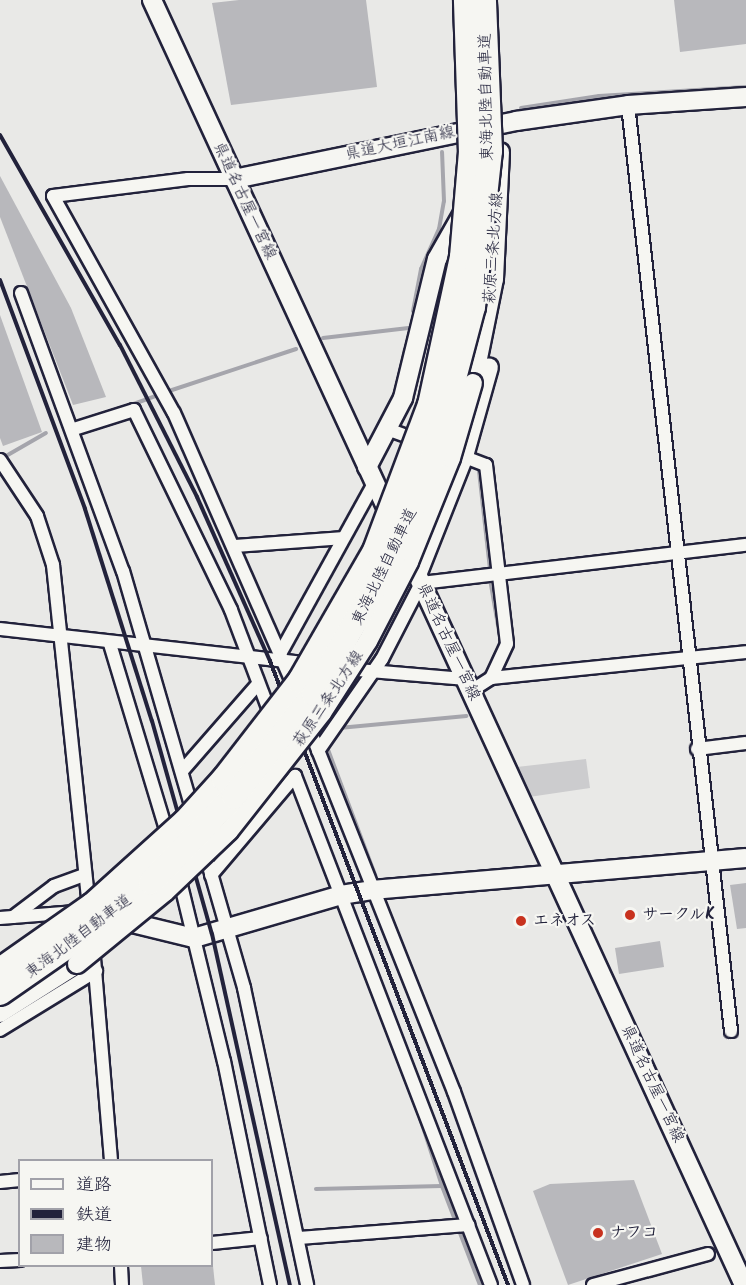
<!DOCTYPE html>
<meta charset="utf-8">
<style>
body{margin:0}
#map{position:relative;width:746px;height:1285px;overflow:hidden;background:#e9e9e7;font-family:Kalam,"Klee One",sans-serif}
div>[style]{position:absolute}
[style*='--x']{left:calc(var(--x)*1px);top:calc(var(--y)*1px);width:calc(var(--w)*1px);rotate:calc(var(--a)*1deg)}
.green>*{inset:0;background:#ccccce}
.stream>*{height:4px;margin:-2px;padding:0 2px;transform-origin:2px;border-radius:2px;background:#a5a5ac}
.building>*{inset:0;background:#b8b8bc}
.roads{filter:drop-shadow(2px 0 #22223b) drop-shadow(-2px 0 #22223b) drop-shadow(0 2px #22223b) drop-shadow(0 -2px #22223b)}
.street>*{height:12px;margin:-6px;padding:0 6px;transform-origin:6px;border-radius:6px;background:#f6f6f2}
.secondary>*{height:18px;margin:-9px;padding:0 9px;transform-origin:9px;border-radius:9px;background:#f6f6f2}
.rail>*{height:4px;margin:-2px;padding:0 2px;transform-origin:2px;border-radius:2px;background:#22223b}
.bridges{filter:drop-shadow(2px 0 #22223b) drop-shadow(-2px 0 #22223b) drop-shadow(0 2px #22223b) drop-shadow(0 -2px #22223b)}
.secondary-bridge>*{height:18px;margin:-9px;padding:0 9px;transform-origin:9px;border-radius:9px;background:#f6f6f2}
.highway-bridge>*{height:24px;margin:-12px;padding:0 12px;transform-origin:12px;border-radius:12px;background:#f6f6f2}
.dots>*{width:16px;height:16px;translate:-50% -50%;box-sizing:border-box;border:3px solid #f6f6f2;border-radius:50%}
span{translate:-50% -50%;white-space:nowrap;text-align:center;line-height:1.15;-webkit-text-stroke:4.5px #f6f6f2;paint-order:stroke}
.street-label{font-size:16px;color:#22223b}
.poi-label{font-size:16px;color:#22223b;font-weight:700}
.left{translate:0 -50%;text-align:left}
.legend{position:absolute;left:18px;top:1159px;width:195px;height:108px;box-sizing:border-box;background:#f6f6f2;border:2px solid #a1a1a9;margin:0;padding:8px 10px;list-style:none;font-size:18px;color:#22223b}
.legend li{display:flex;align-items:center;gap:12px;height:30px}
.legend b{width:30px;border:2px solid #a1a1a9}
</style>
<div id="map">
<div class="green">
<i style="clip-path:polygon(586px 759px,590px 788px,529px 797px,517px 767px)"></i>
</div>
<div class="stream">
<i style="--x:521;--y:108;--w:79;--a:-8.7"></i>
<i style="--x:599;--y:96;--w:147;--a:-3.5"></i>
<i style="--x:413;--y:311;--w:43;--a:-79.2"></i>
<i style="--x:421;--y:269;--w:44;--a:-65.8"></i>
<i style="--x:439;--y:229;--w:28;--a:-80"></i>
<i style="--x:444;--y:201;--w:49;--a:-92.3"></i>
<i style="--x:323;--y:338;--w:86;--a:-6.7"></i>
<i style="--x:396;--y:390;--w:42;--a:-77.6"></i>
<i style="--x:166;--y:392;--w:137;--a:-18.3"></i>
<i style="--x:128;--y:406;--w:29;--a:-20"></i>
<i style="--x:6;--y:456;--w:46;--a:-29.9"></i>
<i style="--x:479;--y:471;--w:99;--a:83.6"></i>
<i style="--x:490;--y:579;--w:65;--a:80.2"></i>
<i style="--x:501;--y:643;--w:18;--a:117"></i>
<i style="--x:339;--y:728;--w:128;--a:-5.4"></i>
<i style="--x:327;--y:747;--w:137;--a:69.4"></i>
<i style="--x:442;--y:1186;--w:34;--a:69"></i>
<i style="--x:316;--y:1189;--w:126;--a:-1.4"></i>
<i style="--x:442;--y:1186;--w:71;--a:-107.9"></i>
<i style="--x:460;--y:1233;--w:56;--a:69"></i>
</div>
<div class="building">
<i style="clip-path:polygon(239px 0,366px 0,377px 87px,231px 105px,212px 3px)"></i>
<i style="clip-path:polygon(674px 0,746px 0,746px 44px,680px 52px)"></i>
<i style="clip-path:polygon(0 176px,71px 308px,106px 397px,73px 405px,0 217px)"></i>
<i style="clip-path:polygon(0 315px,42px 432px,3px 446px,0 438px)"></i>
<i style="clip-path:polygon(746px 883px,746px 928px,737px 929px,730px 885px)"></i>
<i style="clip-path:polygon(660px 941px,664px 967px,619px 974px,615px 948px)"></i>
<i style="clip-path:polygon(634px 1180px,662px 1254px,568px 1285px,533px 1191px,550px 1184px)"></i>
<i style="clip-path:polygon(141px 1266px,213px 1266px,215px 1285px,143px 1285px)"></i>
</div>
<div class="roads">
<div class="street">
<i style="--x:628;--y:105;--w:932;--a:83.65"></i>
<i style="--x:234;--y:179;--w:46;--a:180"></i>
<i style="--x:188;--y:179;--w:136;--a:172.8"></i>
<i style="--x:53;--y:196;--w:248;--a:60.9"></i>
<i style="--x:174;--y:413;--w:301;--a:66.3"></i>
<i style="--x:21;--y:293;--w:296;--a:69.9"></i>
<i style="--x:123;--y:571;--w:254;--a:73.8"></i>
<i style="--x:74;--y:429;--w:63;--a:-17.6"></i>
<i style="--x:134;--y:410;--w:222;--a:64.1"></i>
<i style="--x:231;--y:610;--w:116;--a:69.2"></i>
<i style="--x:390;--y:430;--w:33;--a:20"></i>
<i style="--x:457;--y:454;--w:31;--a:21"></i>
<i style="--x:486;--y:465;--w:180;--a:83.3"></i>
<i style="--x:507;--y:644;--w:38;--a:115"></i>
<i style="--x:0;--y:460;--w:67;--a:56.5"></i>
<i style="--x:37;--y:516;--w:52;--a:71.9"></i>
<i style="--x:53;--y:565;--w:345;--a:84"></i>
<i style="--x:234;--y:546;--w:108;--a:-4.2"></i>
<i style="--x:0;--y:629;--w:313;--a:6.4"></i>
<i style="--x:110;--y:644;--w:204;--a:73.2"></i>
<i style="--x:281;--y:652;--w:194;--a:-61.1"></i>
<i style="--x:346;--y:669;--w:118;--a:4.8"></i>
<i style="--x:471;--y:691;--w:24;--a:-33"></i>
<i style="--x:491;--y:678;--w:256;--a:-5.8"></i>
<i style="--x:308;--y:725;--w:395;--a:68.3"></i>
<i style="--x:454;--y:1092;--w:205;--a:70.3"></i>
<i style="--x:697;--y:749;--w:49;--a:-7"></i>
<i style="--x:318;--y:751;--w:112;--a:-55.2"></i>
<i style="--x:382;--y:659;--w:85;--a:-62.8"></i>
<i style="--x:421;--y:583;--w:327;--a:-6.7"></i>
<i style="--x:182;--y:771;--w:116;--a:-48.9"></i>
<i style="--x:204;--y:849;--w:145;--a:73.9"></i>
<i style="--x:244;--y:988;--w:304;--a:78"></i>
<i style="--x:178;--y:873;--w:194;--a:76.3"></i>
<i style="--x:224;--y:1061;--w:229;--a:78.4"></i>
<i style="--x:211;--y:875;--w:130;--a:-49.7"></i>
<i style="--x:295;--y:776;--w:545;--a:68.94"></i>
<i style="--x:13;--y:917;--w:51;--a:-37.1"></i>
<i style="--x:54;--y:886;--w:33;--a:-20"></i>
<i style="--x:0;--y:918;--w:76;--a:-4.5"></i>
<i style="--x:93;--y:946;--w:215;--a:85.2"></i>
<i style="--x:0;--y:1030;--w:113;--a:-31.6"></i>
<i style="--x:0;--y:1182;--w:20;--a:-6"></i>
<i style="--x:299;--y:1238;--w:170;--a:-4.4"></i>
<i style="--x:212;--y:1243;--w:49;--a:-5.8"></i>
<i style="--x:0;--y:1261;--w:20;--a:-3"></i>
<i style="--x:121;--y:1266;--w:19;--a:87"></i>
<i style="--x:593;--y:1285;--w:119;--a:-15.1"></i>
</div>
<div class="secondary">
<i style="--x:152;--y:0;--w:573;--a:65.22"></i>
<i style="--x:234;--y:179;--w:288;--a:-11.6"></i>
<i style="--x:516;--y:121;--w:113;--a:-8.1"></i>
<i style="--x:628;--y:105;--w:118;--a:-3.9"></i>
<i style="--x:473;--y:383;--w:106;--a:-78.6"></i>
<i style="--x:494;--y:279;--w:127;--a:-87.3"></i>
<i style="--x:367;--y:467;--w:78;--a:-62.4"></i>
<i style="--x:403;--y:398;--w:143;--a:-76.3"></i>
<i style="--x:437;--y:259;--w:59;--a:-60.4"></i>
<i style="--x:405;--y:548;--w:811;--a:65.3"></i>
<i style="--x:417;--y:575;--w:128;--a:-68.4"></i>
<i style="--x:464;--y:456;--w:92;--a:-74.3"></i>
<i style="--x:116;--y:919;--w:80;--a:13.7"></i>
<i style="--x:194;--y:938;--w:153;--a:-16.3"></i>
<i style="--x:341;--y:895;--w:31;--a:-9"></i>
<i style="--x:372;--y:890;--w:375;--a:-4.9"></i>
<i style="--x:0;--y:1013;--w:91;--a:-32.5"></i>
</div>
</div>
<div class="rail">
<i style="--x:0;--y:135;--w:242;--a:60.3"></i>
<i style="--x:120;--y:345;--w:170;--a:63.1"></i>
<i style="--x:197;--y:497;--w:180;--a:66"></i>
<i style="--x:270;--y:661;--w:668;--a:69.12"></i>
<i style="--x:0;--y:280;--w:244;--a:69.6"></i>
<i style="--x:85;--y:509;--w:222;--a:72.5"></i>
<i style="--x:152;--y:721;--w:221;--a:74.3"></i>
<i style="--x:212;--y:934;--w:360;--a:77.5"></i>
</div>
<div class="bridges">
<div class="secondary-bridge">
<i style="--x:77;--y:964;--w:114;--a:-39.3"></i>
<i style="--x:165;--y:892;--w:88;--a:-43.6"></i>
<i style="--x:229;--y:831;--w:150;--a:-51.8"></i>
<i style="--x:322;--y:713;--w:85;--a:-57.4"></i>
<i style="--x:368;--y:641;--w:89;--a:-62.6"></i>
<i style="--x:409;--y:562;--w:112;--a:-68"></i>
<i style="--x:451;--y:458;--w:78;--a:-73.7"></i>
</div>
<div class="highway-bridge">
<i style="--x:0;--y:970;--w:113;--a:-35"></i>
<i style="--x:93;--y:905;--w:124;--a:-42.1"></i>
<i style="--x:185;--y:822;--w:58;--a:-47.8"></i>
<i style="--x:224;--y:779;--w:124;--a:-52.2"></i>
<i style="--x:300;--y:681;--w:150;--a:-60"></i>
<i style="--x:375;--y:551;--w:156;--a:-69.4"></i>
<i style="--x:430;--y:405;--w:151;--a:-77.8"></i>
<i style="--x:462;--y:257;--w:104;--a:-85.1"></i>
<i style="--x:471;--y:153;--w:153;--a:-91.9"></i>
<i style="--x:0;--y:993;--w:128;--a:-34.8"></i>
<i style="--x:105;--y:920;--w:60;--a:-39.6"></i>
<i style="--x:151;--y:882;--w:120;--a:-46"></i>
<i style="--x:234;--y:796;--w:130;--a:-51.9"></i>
<i style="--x:314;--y:694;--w:158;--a:-60.3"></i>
<i style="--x:392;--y:557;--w:107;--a:-67.5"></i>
<i style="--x:433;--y:458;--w:156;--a:-75.2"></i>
<i style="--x:473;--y:307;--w:157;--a:-83.8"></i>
<i style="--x:490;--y:151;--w:151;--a:-92.3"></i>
</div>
</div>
<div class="dots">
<i style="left:630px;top:915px;background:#c8321e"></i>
<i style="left:521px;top:921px;background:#c8321e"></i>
<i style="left:598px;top:1233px;background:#c8321e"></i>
</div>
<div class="street-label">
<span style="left:487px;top:97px;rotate:-91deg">東海北陸自動車道</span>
<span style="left:400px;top:144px;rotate:-12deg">県道大垣江南線</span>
<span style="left:244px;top:201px;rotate:65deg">県道名古屋一宮線</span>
<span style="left:494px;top:248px;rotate:-86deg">萩原三条北方線</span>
<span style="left:385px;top:567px;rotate:-64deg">東海北陸自動車道</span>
<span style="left:448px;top:642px;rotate:65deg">県道名古屋一宮線</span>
<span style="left:329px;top:699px;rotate:-56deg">萩原三条北方線</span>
<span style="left:79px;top:937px;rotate:-37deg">東海北陸自動車道</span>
<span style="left:652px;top:1084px;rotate:65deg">県道名古屋一宮線</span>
</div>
<div class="poi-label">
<span class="left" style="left:642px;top:915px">サークルK</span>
<span class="left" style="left:533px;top:921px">エネオス</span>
<span class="left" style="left:610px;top:1233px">ナフコ</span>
</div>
<ul class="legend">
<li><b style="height:8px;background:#f6f6f2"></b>道路</li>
<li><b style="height:8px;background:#22223b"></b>鉄道</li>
<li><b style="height:16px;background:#b8b8bc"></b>建物</li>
</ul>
</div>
